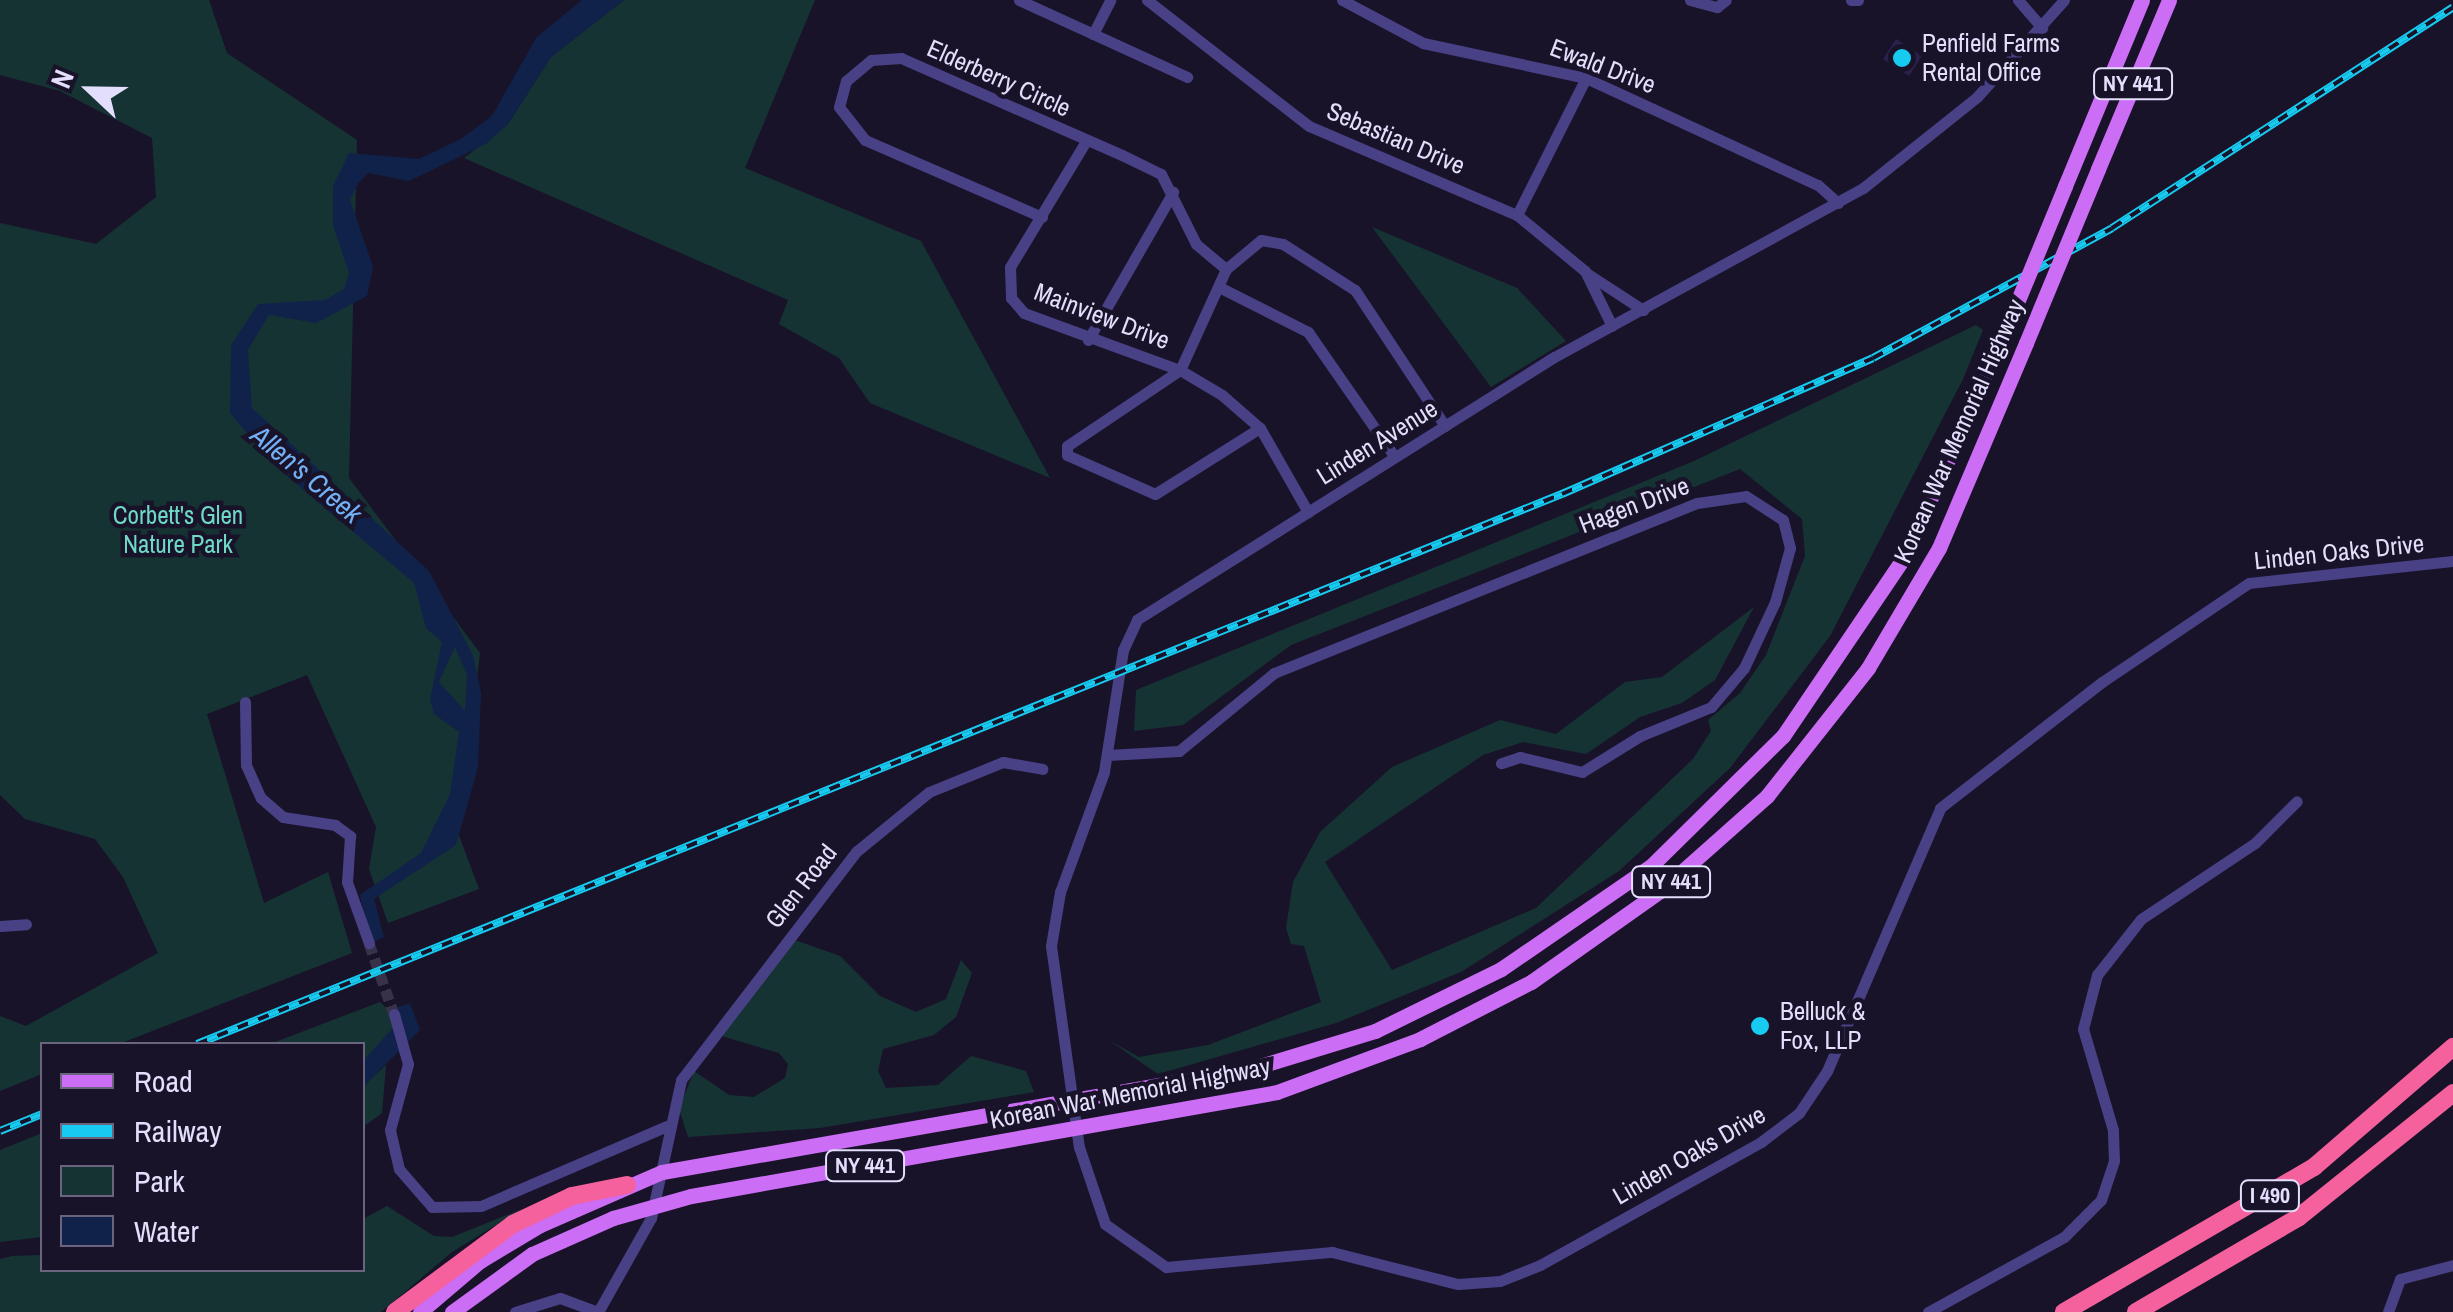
<!DOCTYPE html>
<style>
body{margin:0}
#map{position:relative;width:2453px;height:1312px;overflow:hidden;background:#19132a;font-family:"Archivo Narrow",sans-serif}
div>[style]{position:absolute}
[style*='--x']{left:calc(var(--x)*1px);top:calc(var(--y)*1px);width:calc(var(--w)*1px);rotate:calc(var(--a)*1deg)}
.green>*{inset:0;background:#163334}
.water>*{inset:0;background:#11224a}
.building>*{inset:0;background:#2c204a}
.minor-tunnel>*{height:11px;margin-top:-5.5px;transform-origin:0;background:repeating-linear-gradient(90deg,#37314a 0 11px,transparent 0 16.5px)}
.minor>*{height:11px;margin:-5.5px;padding:0 5.5px;transform-origin:5.5px;border-radius:5.5px;background:#494186}
.major>*{height:15px;margin:-7.5px;padding:0 7.5px;transform-origin:7.5px;border-radius:7.5px;background:#cc6df5}
.highway>*{height:18px;margin:-9px;padding:0 9px;transform-origin:9px;border-radius:9px;background:#f4619d}
.rail>*{height:8px;margin-top:-4px;transform-origin:0;background:repeating-linear-gradient(90deg,#19132a 0 11px,#17caef 0 22px);box-sizing:border-box;border-block:2px solid #17caef}
.major-bridge>*{height:15px;margin:-7.5px;padding:0 7.5px;transform-origin:7.5px;border-radius:7.5px;background:#cc6df5}
.dots>*{width:28px;height:28px;translate:-50% -50%;box-sizing:border-box;border:5px solid #19132a;border-radius:50%}
span{translate:-50% -50%;white-space:nowrap;text-align:center;line-height:1.15;-webkit-text-stroke:9px #19132a;paint-order:stroke}
.shield-label span{padding:2px 8px;background:#19132a;border:2px solid;border-radius:8px;-webkit-text-stroke-width:0}
.shield-label{font-size:22px;color:#e4defd;font-weight:700}
.poi-label{font-size:25px;color:#e4defd}
.left{translate:0 -50%;text-align:left}
.street-label{font-size:25px;color:#e4defd}
.park-label{font-size:25px;color:#6dd9c6}
.water-label{font-size:28px;color:#73b0f6;font-style:italic}
.legend{position:absolute;left:40px;top:1042px;width:325px;height:230px;box-sizing:border-box;background:#19132a;border:2px solid #6a647e;margin:0;padding:12px 18px;list-style:none;font-size:30px;color:#e4defd}
.legend li{display:flex;align-items:center;gap:20px;height:50px}
.legend b{width:50px;border:2px solid #6a647e}
.north{position:absolute;left:40px;top:40px;width:100px;height:100px;-webkit-text-stroke:8px #19132a;paint-order:stroke;rotate:292deg;font-size:28px;font-weight:700;line-height:40px;text-align:center;color:#e4defd}
.north::after{content:'';display:block;margin:auto;width:35px;height:45px;background:#e4defd;clip-path:polygon(50% 0,100% 100%,50% 72%,0 100%)}
</style>
<div id="map">
<div class="green">
<i style="clip-path:polygon(0 0,209px 0,227px 53px,357px 140px,349px 478px,480px 653px,458px 833px,479px 889px,388px 923px,369px 869px,376px 827px,307px 675px,207px 714px,264px 903px,328px 872px,352px 953px,119px 1044px,42px 1044px,42px 1074px,0 1091px,0 1016px,26px 1026px,158px 953px,123px 877px,95px 839px,25px 819px,0 795px,0 223px,96px 244px,156px 197px,152px 138px,60px 91px,0 75px)"></i>
<i style="clip-path:polygon(624px 0,815px 0,745px 168px,921px 241px,1050px 478px,870px 403px,839px 358px,779px 324px,788px 300px,464px 158px,508px 124px,551px 57px)"></i>
<i style="clip-path:polygon(1372px 227px,1517px 288px,1566px 341px,1491px 387px)"></i>
<i style="clip-path:polygon(1976px 325px,1983px 330px,1963px 379px,1830px 636px,1730px 768px,1619px 871px,1461px 972px,1336px 1023px,1158px 1074px,1110px 1041px,1139px 1057px,1208px 1045px,1321px 1002px,1304px 946px,1291px 944px,1286px 928px,1293px 882px,1320px 832px,1392px 767px,1500px 720px,1556px 734px,1625px 682px,1662px 677px,1754px 607px,1715px 680px,1682px 703px,1640px 717px,1586px 754px,1523px 742px,1483px 755px,1325px 862px,1392px 970px,1536px 908px,1693px 759px,1711px 731px,1708px 720px,1740px 693px,1766px 655px,1805px 556px,1802px 519px,1740px 469px,1291px 645px,1183px 725px,1134px 731px,1136px 690px,1694px 461px)"></i>
<i style="clip-path:polygon(792px 939px,840px 956px,880px 996px,916px 1012px,946px 999px,961px 960px,972px 973px,956px 1017px,934px 1035px,883px 1049px,878px 1071px,886px 1088px,938px 1085px,971px 1056px,1026px 1071px,1034px 1092px,820px 1128px,688px 1137px,679px 1109px,694px 1071px,729px 1095px,754px 1097px,785px 1078px,788px 1064px,779px 1053px,718px 1035px)"></i>
<i style="clip-path:polygon(380px 1002px,400px 1021px,363px 1062px,362px 1044px,270px 1044px)"></i>
<i style="clip-path:polygon(386px 1065px,382px 1113px,363px 1127px,362px 1087px)"></i>
<i style="clip-path:polygon(42px 1133px,42px 1237px,0 1242px,0 1150px)"></i>
<i style="clip-path:polygon(387px 1206px,434px 1236px,452px 1237px,522px 1209px,452px 1252px,381px 1312px,0 1312px,0 1259px,12px 1256px,42px 1255px,42px 1270px,362px 1270px,363px 1219px)"></i>
</div>
<div class="water">
<i style="clip-path:polygon(evenodd,582px 0,624px 0,551px 57px,508px 124px,486px 144px,409px 181px,368px 173px,359px 182px,350px 200px,373px 267px,367px 296px,316px 323px,269px 315px,248px 350px,252px 408px,429px 571px,473px 655px,481px 693px,478px 767px,456px 845px,374px 899px,384px 937px,371px 943px,360px 895px,421px 853px,450px 794px,459px 732px,434px 714px,430px 699px,442px 642px,426px 628px,414px 583px,275px 466px,230px 413px,231px 345px,258px 304px,325px 300px,344px 289px,349px 273px,333px 225px,333px 186px,349px 153px,419px 159px,461px 139px,492px 116px,536px 38px,582px 0,455px 647px,467px 675px,465px 711px,439px 682px,455px 647px)"></i>
<i style="clip-path:polygon(410px 1003px,420px 1030px,363px 1087px,362px 1062px,399px 1021px,395px 1008px)"></i>
</div>
<div class="building">
<i style="clip-path:polygon(1896px 39px,1922px 56px,1909px 76px,1883px 59px)"></i>
</div>
<div class="minor-tunnel">
<i style="--x:369;--y:943;--w:75;--a:70.6"></i>
</div>
<div class="minor">
<i style="--x:1019;--y:0;--w:185;--a:24.6"></i>
<i style="--x:1147;--y:0;--w:205;--a:37.9"></i>
<i style="--x:1309;--y:126;--w:226;--a:23.2"></i>
<i style="--x:1517;--y:215;--w:88;--a:39.5"></i>
<i style="--x:1585;--y:271;--w:61;--a:63.9"></i>
<i style="--x:1342;--y:0;--w:92;--a:28"></i>
<i style="--x:1423;--y:43;--w:167;--a:12.1"></i>
<i style="--x:1586;--y:78;--w:255;--a:24.8"></i>
<i style="--x:1818;--y:185;--w:27;--a:42"></i>
<i style="--x:1690;--y:0;--w:28;--a:15"></i>
<i style="--x:1717;--y:7;--w:11;--a:-38"></i>
<i style="--x:1851;--y:0;--w:7;--a:0"></i>
<i style="--x:2018;--y:0;--w:37;--a:49"></i>
<i style="--x:2064;--y:0;--w:130;--a:131.9"></i>
<i style="--x:1977;--y:97;--w:146;--a:141.4"></i>
<i style="--x:1863;--y:188;--w:352;--a:151.3"></i>
<i style="--x:1554;--y:357;--w:493;--a:147.8"></i>
<i style="--x:1137;--y:620;--w:33;--a:115"></i>
<i style="--x:1123;--y:650;--w:123;--a:98.9"></i>
<i style="--x:1104;--y:772;--w:128;--a:110.1"></i>
<i style="--x:1060;--y:892;--w:55;--a:99.5"></i>
<i style="--x:1051;--y:946;--w:203;--a:82.1"></i>
<i style="--x:1079;--y:1147;--w:81;--a:71.3"></i>
<i style="--x:1105;--y:1224;--w:75;--a:35.2"></i>
<i style="--x:1166;--y:1267;--w:167;--a:-5.2"></i>
<i style="--x:1332;--y:1252;--w:130;--a:14.3"></i>
<i style="--x:1458;--y:1284;--w:42;--a:-4.1"></i>
<i style="--x:1500;--y:1281;--w:43;--a:-21.8"></i>
<i style="--x:1540;--y:1265;--w:253;--a:-29.1"></i>
<i style="--x:1761;--y:1142;--w:48;--a:-37.3"></i>
<i style="--x:1799;--y:1113;--w:50;--a:-56.3"></i>
<i style="--x:1827;--y:1071;--w:286;--a:-66.7"></i>
<i style="--x:1940;--y:808;--w:205;--a:-37.9"></i>
<i style="--x:2102;--y:682;--w:177;--a:-34"></i>
<i style="--x:2249;--y:583;--w:205;--a:-6.2"></i>
<i style="--x:1093;--y:34;--w:38;--a:-63"></i>
<i style="--x:1086;--y:141;--w:147;--a:121.1"></i>
<i style="--x:1010;--y:267;--w:31;--a:88"></i>
<i style="--x:1011;--y:298;--w:20;--a:49"></i>
<i style="--x:1024;--y:313;--w:166;--a:20.1"></i>
<i style="--x:1180;--y:370;--w:49;--a:30.8"></i>
<i style="--x:1222;--y:395;--w:50;--a:41"></i>
<i style="--x:1260;--y:428;--w:97;--a:60.3"></i>
<i style="--x:1517;--y:215;--w:153;--a:-63.3"></i>
<i style="--x:1042;--y:217;--w:193;--a:-156.5"></i>
<i style="--x:865;--y:140;--w:42;--a:-128.2"></i>
<i style="--x:839;--y:107;--w:27;--a:-75"></i>
<i style="--x:846;--y:81;--w:33;--a:-40"></i>
<i style="--x:871;--y:60;--w:30;--a:-4"></i>
<i style="--x:901;--y:58;--w:241;--a:23.7"></i>
<i style="--x:1122;--y:155;--w:43;--a:26"></i>
<i style="--x:1161;--y:174;--w:78;--a:63.4"></i>
<i style="--x:1196;--y:244;--w:39;--a:40"></i>
<i style="--x:1588;--y:274;--w:66;--a:33.2"></i>
<i style="--x:1219;--y:287;--w:100;--a:26.8"></i>
<i style="--x:1308;--y:332;--w:152;--a:55.2"></i>
<i style="--x:1088;--y:340;--w:171;--a:-60.1"></i>
<i style="--x:1180;--y:370;--w:111;--a:-65.5"></i>
<i style="--x:1226;--y:269;--w:45;--a:-39.6"></i>
<i style="--x:1261;--y:240;--w:22;--a:10"></i>
<i style="--x:1283;--y:244;--w:85;--a:32.6"></i>
<i style="--x:1355;--y:290;--w:163;--a:56.5"></i>
<i style="--x:1180;--y:370;--w:136;--a:146.1"></i>
<i style="--x:1067;--y:446;--w:9;--a:90"></i>
<i style="--x:1067;--y:455;--w:96;--a:23.9"></i>
<i style="--x:1155;--y:494;--w:124;--a:-32.2"></i>
<i style="--x:245;--y:702;--w:63;--a:89.1"></i>
<i style="--x:246;--y:765;--w:36;--a:66"></i>
<i style="--x:261;--y:798;--w:29;--a:41"></i>
<i style="--x:283;--y:817;--w:53;--a:8.7"></i>
<i style="--x:335;--y:825;--w:19;--a:36"></i>
<i style="--x:350;--y:836;--w:46;--a:93.7"></i>
<i style="--x:347;--y:882;--w:65;--a:70.2"></i>
<i style="--x:1108;--y:755;--w:71;--a:-3.2"></i>
<i style="--x:1179;--y:751;--w:123;--a:-39.4"></i>
<i style="--x:1274;--y:673;--w:456;--a:-21.9"></i>
<i style="--x:1697;--y:503;--w:49;--a:-8.1"></i>
<i style="--x:1746;--y:496;--w:44;--a:33"></i>
<i style="--x:1783;--y:520;--w:29;--a:76"></i>
<i style="--x:1790;--y:548;--w:56;--a:105.5"></i>
<i style="--x:1775;--y:602;--w:73;--a:115.2"></i>
<i style="--x:1744;--y:668;--w:51;--a:130.2"></i>
<i style="--x:1711;--y:707;--w:77;--a:157.8"></i>
<i style="--x:1640;--y:736;--w:68;--a:148.2"></i>
<i style="--x:1582;--y:772;--w:64;--a:-166.4"></i>
<i style="--x:1520;--y:757;--w:20;--a:162"></i>
<i style="--x:0;--y:926;--w:26;--a:-4"></i>
<i style="--x:394;--y:1014;--w:52;--a:74.4"></i>
<i style="--x:408;--y:1064;--w:68;--a:105.3"></i>
<i style="--x:390;--y:1130;--w:40;--a:77"></i>
<i style="--x:399;--y:1169;--w:50;--a:49"></i>
<i style="--x:432;--y:1207;--w:49;--a:-1.2"></i>
<i style="--x:481;--y:1206;--w:202;--a:-23.3"></i>
<i style="--x:515;--y:1312;--w:47;--a:-17.3"></i>
<i style="--x:560;--y:1298;--w:40;--a:20.2"></i>
<i style="--x:598;--y:1312;--w:108;--a:-60.6"></i>
<i style="--x:651;--y:1218;--w:141;--a:-77.7"></i>
<i style="--x:681;--y:1080;--w:289;--a:-52.5"></i>
<i style="--x:857;--y:851;--w:93;--a:-39.3"></i>
<i style="--x:929;--y:792;--w:80;--a:-22.1"></i>
<i style="--x:1003;--y:762;--w:40;--a:10"></i>
<i style="--x:1928;--y:1312;--w:155;--a:-28.9"></i>
<i style="--x:2064;--y:1237;--w:52;--a:-45"></i>
<i style="--x:2101;--y:1200;--w:41;--a:-71.6"></i>
<i style="--x:2114;--y:1161;--w:31;--a:-92"></i>
<i style="--x:2113;--y:1130;--w:105;--a:-106.5"></i>
<i style="--x:2083;--y:1029;--w:56;--a:-75.5"></i>
<i style="--x:2097;--y:975;--w:71;--a:-51.8"></i>
<i style="--x:2141;--y:919;--w:137;--a:-33.7"></i>
<i style="--x:2255;--y:843;--w:59;--a:-45"></i>
<i style="--x:2388;--y:1312;--w:35;--a:-70"></i>
<i style="--x:2400;--y:1279;--w:55;--a:-14.8"></i>
</div>
<div class="major">
<i style="--x:2098;--y:169;--w:183;--a:-67.2"></i>
<i style="--x:2065;--y:186;--w:201;--a:-67.5"></i>
<i style="--x:420;--y:1312;--w:79;--a:-40.4"></i>
<i style="--x:480;--y:1261;--w:70;--a:-31"></i>
<i style="--x:540;--y:1225;--w:133;--a:-23.5"></i>
<i style="--x:662;--y:1172;--w:597;--a:-9.94"></i>
<i style="--x:1250;--y:1069;--w:131;--a:-16.9"></i>
<i style="--x:1375;--y:1031;--w:140;--a:-26.2"></i>
<i style="--x:1501;--y:969;--w:182;--a:-34.5"></i>
<i style="--x:1651;--y:866;--w:185;--a:-44.6"></i>
<i style="--x:1783;--y:736;--w:214;--a:-55.9"></i>
<i style="--x:1903;--y:559;--w:223;--a:-65.6"></i>
<i style="--x:452;--y:1312;--w:99;--a:-35.9"></i>
<i style="--x:532;--y:1254;--w:89;--a:-24"></i>
<i style="--x:613;--y:1218;--w:81;--a:-15.8"></i>
<i style="--x:691;--y:1196;--w:595;--a:-10.06"></i>
<i style="--x:1277;--y:1092;--w:153;--a:-20.3"></i>
<i style="--x:1420;--y:1039;--w:125;--a:-27.2"></i>
<i style="--x:1531;--y:982;--w:158;--a:-35.2"></i>
<i style="--x:1660;--y:891;--w:143;--a:-41.6"></i>
<i style="--x:1767;--y:796;--w:163;--a:-51.7"></i>
<i style="--x:1868;--y:668;--w:139;--a:-59.4"></i>
<i style="--x:1939;--y:548;--w:223;--a:-67"></i>
</div>
<div class="highway">
<i style="--x:395;--y:1312;--w:147;--a:-36.7"></i>
<i style="--x:513;--y:1224;--w:65;--a:-25.4"></i>
<i style="--x:572;--y:1196;--w:56;--a:-11.3"></i>
<i style="--x:2064;--y:1312;--w:289;--a:-30.1"></i>
<i style="--x:2314;--y:1167;--w:184;--a:-40.8"></i>
<i style="--x:2136;--y:1312;--w:189;--a:-30.2"></i>
<i style="--x:2299;--y:1217;--w:198;--a:-38.8"></i>
</div>
<div class="rail">
<i style="--x:197;--y:1044;--w:1472;--a:-21.95"></i>
<i style="--x:1562;--y:494;--w:339;--a:-23.6"></i>
<i style="--x:1873;--y:358;--w:272;--a:-28.5"></i>
<i style="--x:2112;--y:228;--w:406;--a:-32.9"></i>
<i style="--x:0;--y:1131;--w:45;--a:-22"></i>
</div>
<div class="major-bridge">
<i style="--x:2026;--y:343;--w:188;--a:-67.5"></i>
<i style="--x:1995;--y:356;--w:184;--a:-67.6"></i>
</div>
<div class="dots">
<i style="left:1902px;top:58px;background:#17caef"></i>
<i style="left:1760px;top:1026px;background:#17caef"></i>
</div>
<div class="shield-label">
<span style="left:2133px;top:84px">NY 441</span>
<span style="left:1671px;top:882px">NY 441</span>
<span style="left:865px;top:1166px">NY 441</span>
<span style="left:2270px;top:1196px">I 490</span>
</div>
<div class="poi-label">
<span class="left" style="left:1922px;top:58px">Penfield Farms<br>Rental Office</span>
<span class="left" style="left:1780px;top:1026px">Belluck &amp;<br>Fox, LLP</span>
</div>
<div class="street-label">
<span style="left:1603px;top:66px;rotate:21deg">Ewald Drive</span>
<span style="left:999px;top:78px;rotate:24deg">Elderberry Circle</span>
<span style="left:1396px;top:138px;rotate:23deg">Sebastian Drive</span>
<span style="left:1102px;top:316px;rotate:21deg">Mainview Drive</span>
<span style="left:1959px;top:431px;rotate:-66deg">Korean War Memorial Highway</span>
<span style="left:1377px;top:442px;rotate:-32deg">Linden Avenue</span>
<span style="left:1634px;top:505px;rotate:-21deg">Hagen Drive</span>
<span style="left:2339px;top:552px;rotate:-6deg">Linden Oaks Drive</span>
<span style="left:801px;top:886px;rotate:-52deg">Glen Road</span>
<span style="left:1130px;top:1093px;rotate:-11deg">Korean War Memorial Highway</span>
<span style="left:1689px;top:1155px;rotate:-30deg">Linden Oaks Drive</span>
</div>
<div class="park-label">
<span style="left:178px;top:530px">Corbett's Glen<br>Nature Park</span>
</div>
<div class="water-label">
<span style="left:307px;top:474px;rotate:40deg">Allen's Creek</span>
</div>
<ul class="legend">
<li><b style="height:12px;background:#cc6df5"></b>Road</li>
<li><b style="height:12px;background:#17caef"></b>Railway</li>
<li><b style="height:28px;background:#163334"></b>Park</li>
<li><b style="height:28px;background:#11224a"></b>Water</li>
</ul>
<div class="north">N</div>
</div>
